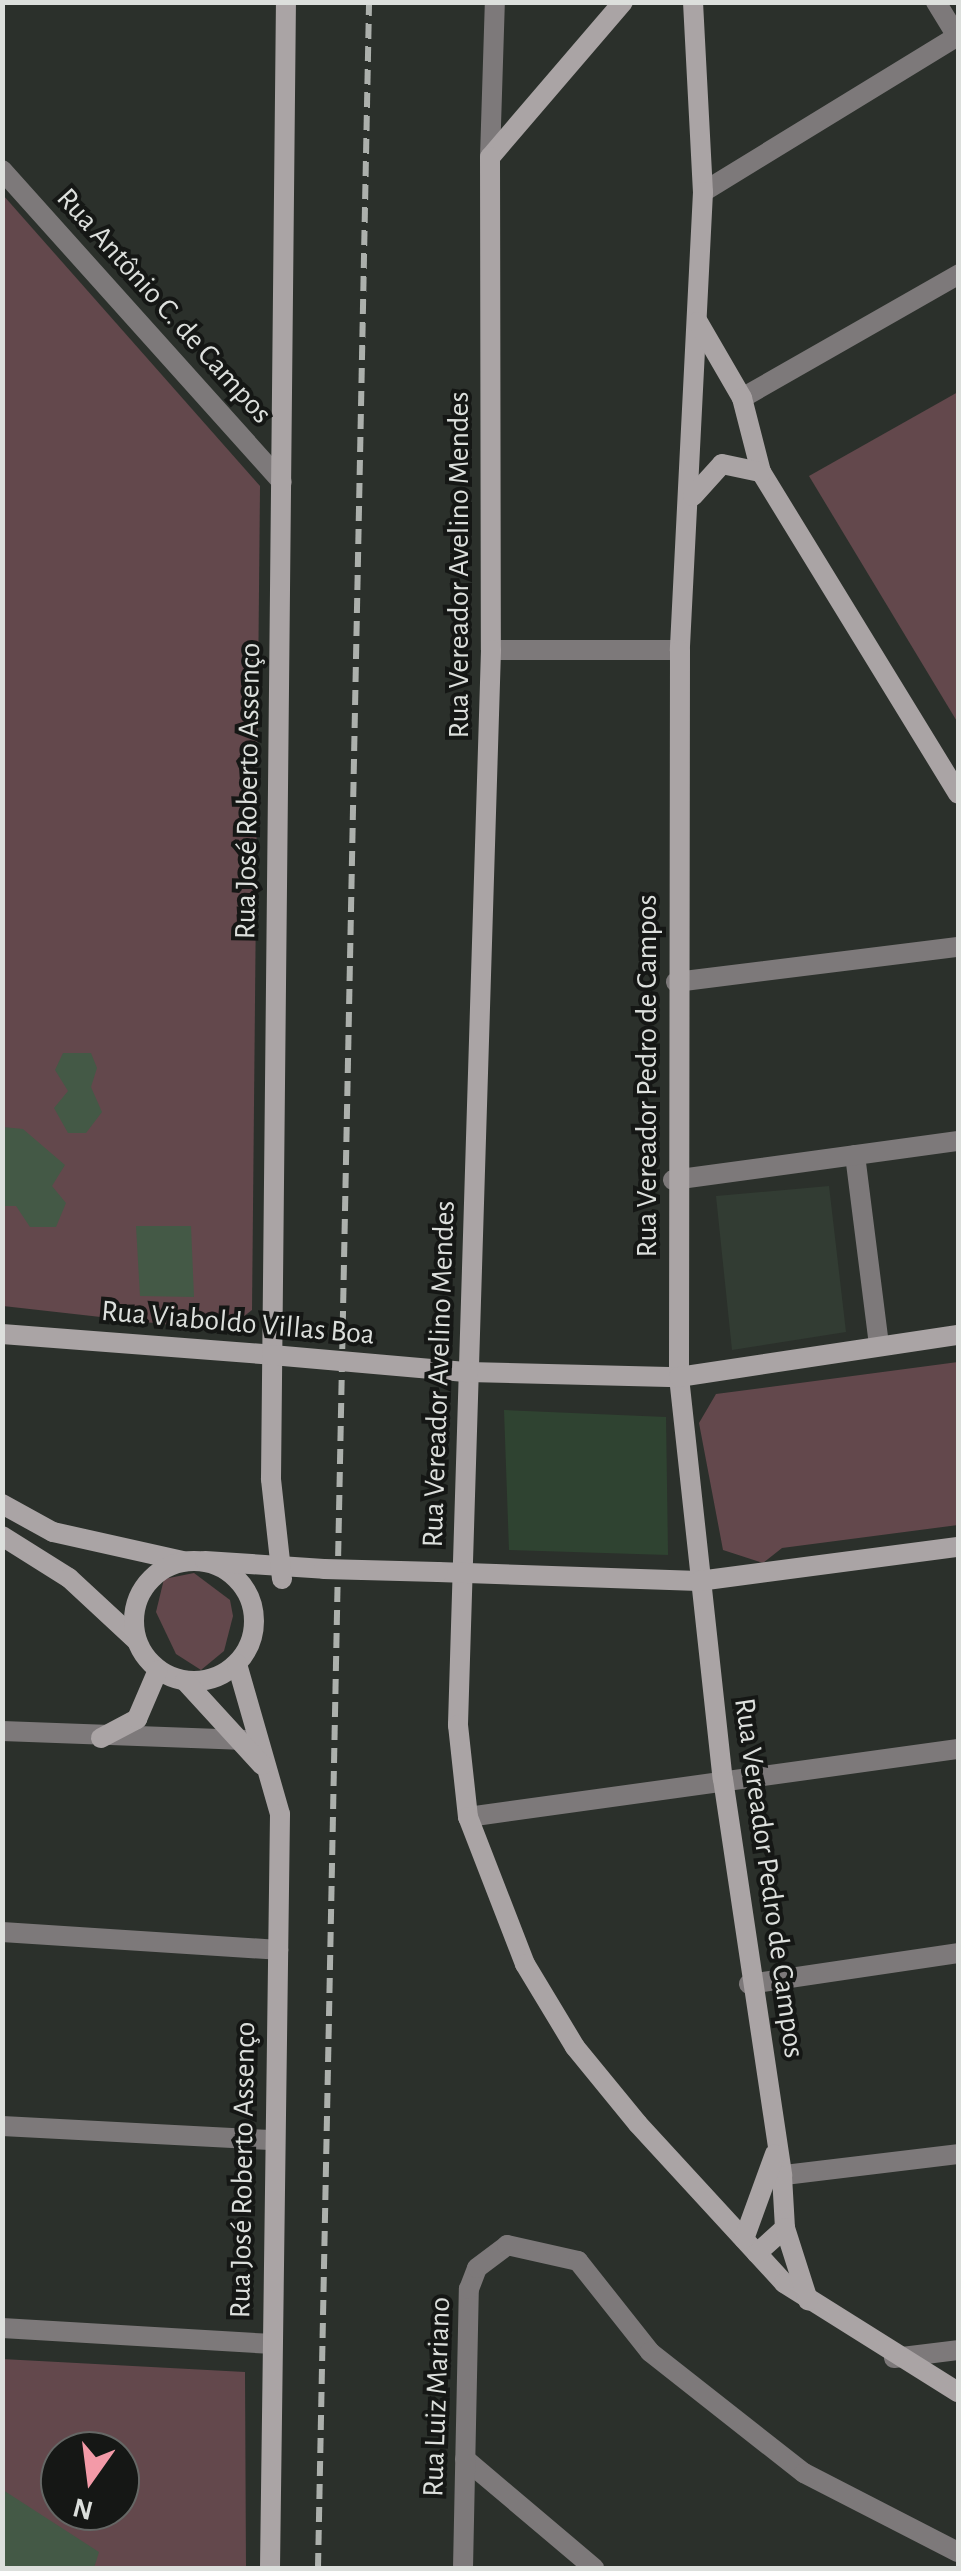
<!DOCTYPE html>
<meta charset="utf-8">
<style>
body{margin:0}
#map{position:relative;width:961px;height:2571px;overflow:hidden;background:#2b302b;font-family:"Alegreya Sans",sans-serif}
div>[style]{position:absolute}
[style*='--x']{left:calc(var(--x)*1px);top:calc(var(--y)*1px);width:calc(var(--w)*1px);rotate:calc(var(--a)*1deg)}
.built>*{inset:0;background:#323c33}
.green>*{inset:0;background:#63484c}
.water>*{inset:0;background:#445946}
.building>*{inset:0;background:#2f4331}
.street>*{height:20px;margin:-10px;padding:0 10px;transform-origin:10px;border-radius:10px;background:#7d797a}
.secondary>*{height:20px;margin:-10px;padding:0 10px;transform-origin:10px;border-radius:10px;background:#aaa4a5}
.secondary>.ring{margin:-10px;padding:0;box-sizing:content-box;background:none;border:20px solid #aaa4a5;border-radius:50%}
.rail>*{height:6px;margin-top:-3px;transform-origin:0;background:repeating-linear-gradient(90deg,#acb0ac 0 15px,transparent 0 23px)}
.secondary-bridge>*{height:20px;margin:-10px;padding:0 10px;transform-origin:10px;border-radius:10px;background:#aaa4a5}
span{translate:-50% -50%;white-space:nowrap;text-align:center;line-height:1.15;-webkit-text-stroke:8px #151715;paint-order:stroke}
.street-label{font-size:30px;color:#dcdfdc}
.frame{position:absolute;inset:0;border:5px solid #dcdfdc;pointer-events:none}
.north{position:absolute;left:40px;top:2431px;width:100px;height:100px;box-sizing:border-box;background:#151715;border:2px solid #656765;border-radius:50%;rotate:194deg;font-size:28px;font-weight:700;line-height:40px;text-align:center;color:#dcdfdc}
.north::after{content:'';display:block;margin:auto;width:35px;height:45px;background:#f39aa8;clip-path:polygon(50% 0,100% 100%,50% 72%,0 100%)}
</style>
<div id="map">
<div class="built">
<i style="clip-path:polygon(829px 1186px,846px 1332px,732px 1350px,716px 1196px)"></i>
</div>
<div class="green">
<i style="clip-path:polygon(3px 195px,260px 486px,252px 1310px,225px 1331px,3px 1306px)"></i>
<i style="clip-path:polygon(958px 392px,958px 723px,809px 476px)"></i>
<i style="clip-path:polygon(958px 1362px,958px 1525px,782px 1548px,763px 1563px,723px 1550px,699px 1423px,716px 1394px)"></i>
<i style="clip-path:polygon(194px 1573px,230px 1600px,233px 1616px,224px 1651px,201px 1670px,176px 1654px,156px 1612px,164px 1579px)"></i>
<i style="clip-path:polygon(evenodd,2px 2359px,245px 2372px,246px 2568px,3px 2568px,2px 2359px,60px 2451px,120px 2451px,120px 2511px,60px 2511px,60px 2451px)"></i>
</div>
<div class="water">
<i style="clip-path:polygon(63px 1053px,91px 1053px,97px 1068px,91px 1087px,102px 1112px,86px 1133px,68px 1133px,54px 1108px,68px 1091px,55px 1070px)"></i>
<i style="clip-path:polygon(3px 1127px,23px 1129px,65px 1165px,52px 1186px,66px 1203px,56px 1227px,30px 1227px,16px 1206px,3px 1206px)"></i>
<i style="clip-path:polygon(136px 1226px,191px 1226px,194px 1297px,140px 1296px)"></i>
<i style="clip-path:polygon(3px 2490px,99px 2552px,94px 2568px,3px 2568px)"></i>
</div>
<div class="building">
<i style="clip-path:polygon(504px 1410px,666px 1417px,668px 1555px,509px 1550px)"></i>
</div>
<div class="street">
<i style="--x:936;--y:2;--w:42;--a:58.6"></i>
<i style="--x:490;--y:157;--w:155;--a:-88.2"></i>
<i style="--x:2;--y:170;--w:419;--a:48.1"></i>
<i style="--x:703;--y:192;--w:299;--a:-31.5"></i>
<i style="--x:742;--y:398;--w:249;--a:-29.7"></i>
<i style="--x:491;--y:650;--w:189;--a:0"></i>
<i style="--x:676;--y:982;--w:284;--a:-7.1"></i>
<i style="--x:855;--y:1155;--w:192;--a:82.8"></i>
<i style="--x:673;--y:1180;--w:288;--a:-7.8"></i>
<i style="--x:2;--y:1731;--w:251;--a:2.1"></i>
<i style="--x:468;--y:1817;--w:495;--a:-7.9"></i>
<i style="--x:2;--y:1932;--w:277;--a:3.7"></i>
<i style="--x:749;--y:1984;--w:211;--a:-8.4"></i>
<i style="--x:2;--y:2126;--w:269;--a:3"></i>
<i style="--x:768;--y:2177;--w:191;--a:-6.9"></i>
<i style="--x:2;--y:2328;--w:267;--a:3.4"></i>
<i style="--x:894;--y:2358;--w:64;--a:-7.1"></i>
<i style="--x:465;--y:2459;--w:169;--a:40.2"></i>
<i style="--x:463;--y:2568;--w:279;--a:-88.8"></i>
<i style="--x:469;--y:2289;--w:22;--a:-69"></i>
<i style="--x:477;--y:2268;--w:38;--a:-37"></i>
<i style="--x:507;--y:2245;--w:73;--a:12.7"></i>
<i style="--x:578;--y:2261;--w:116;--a:51.6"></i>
<i style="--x:650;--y:2352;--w:196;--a:38.2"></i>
<i style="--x:804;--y:2473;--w:173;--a:27.2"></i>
</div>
<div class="secondary">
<i style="--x:623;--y:2;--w:204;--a:130.6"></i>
<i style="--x:490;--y:157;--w:493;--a:89.9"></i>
<i style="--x:491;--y:650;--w:1076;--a:91.76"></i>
<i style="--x:458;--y:1725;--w:93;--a:83.8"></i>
<i style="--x:468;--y:1817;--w:158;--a:68.8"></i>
<i style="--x:525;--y:1964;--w:97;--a:58.9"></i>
<i style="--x:575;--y:2047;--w:99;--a:50.7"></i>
<i style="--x:638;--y:2124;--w:216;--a:47.4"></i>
<i style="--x:784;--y:2283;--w:205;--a:32.1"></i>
<i style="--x:693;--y:2;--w:190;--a:87"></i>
<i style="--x:703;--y:192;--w:459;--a:92.9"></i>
<i style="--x:680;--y:650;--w:727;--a:90.08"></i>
<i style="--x:679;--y:1377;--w:404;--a:83.8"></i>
<i style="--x:723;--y:1779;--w:401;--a:81.5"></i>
<i style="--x:782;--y:2176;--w:52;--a:86.7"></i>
<i style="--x:785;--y:2228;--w:38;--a:138"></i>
<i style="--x:698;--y:322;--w:88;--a:59.9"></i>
<i style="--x:742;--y:398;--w:76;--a:75.6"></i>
<i style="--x:761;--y:472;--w:377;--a:58.5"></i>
<i style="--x:693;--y:496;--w:43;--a:-47.8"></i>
<i style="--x:722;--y:464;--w:40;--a:12"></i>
<i style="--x:2;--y:1334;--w:271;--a:4.4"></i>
<i style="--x:468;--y:1372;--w:211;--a:1.4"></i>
<i style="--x:679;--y:1377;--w:282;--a:-8.6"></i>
<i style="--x:2;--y:1504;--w:58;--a:28.8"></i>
<i style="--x:53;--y:1532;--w:133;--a:12.6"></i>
<i style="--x:2;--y:1536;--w:79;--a:32.1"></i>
<i style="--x:69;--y:1578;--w:91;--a:42.8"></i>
<i class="ring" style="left:134px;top:1561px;width:100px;height:100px"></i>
<i style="--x:205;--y:1561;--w:119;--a:3.8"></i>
<i style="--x:438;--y:1572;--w:261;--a:2"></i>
<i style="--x:699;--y:1581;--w:261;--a:-7.5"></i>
<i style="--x:282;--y:1579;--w:101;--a:-96.3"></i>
<i style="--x:271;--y:1479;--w:1477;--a:-89.42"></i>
<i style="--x:237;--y:1664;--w:156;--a:74"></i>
<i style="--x:280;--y:1814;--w:754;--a:90.76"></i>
<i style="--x:185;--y:1681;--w:114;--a:47.5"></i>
<i style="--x:101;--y:1738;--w:41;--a:-27.8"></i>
<i style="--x:137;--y:1719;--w:53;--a:-66.8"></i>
<i style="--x:785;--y:2228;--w:76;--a:72.3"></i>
<i style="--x:744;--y:2239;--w:90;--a:-70"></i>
</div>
<div class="rail">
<i style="--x:318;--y:2568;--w:2567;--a:-88.86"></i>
</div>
<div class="secondary-bridge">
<i style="--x:272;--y:1355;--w:197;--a:5"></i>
<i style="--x:324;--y:1569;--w:114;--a:1.5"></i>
</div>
<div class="street-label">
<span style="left:164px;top:306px;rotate:48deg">Rua Antônio C. de Campos</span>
<span style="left:459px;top:565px;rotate:-90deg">Rua Vereador Avelino Mendes</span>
<span style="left:248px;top:791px;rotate:-89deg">Rua José Roberto Assenço</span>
<span style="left:647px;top:1076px;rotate:-90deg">Rua Vereador Pedro de Campos</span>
<span style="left:238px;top:1323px;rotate:5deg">Rua Viaboldo Villas Boa</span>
<span style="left:439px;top:1374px;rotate:-88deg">Rua Vereador Avelino Mendes</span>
<span style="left:769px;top:1878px;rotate:82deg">Rua Vereador Pedro de Campos</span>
<span style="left:243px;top:2170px;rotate:-89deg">Rua José Roberto Assenço</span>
<span style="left:437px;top:2397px;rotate:-88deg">Rua Luiz Mariano</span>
</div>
<div class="frame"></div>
<div class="north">N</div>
</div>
